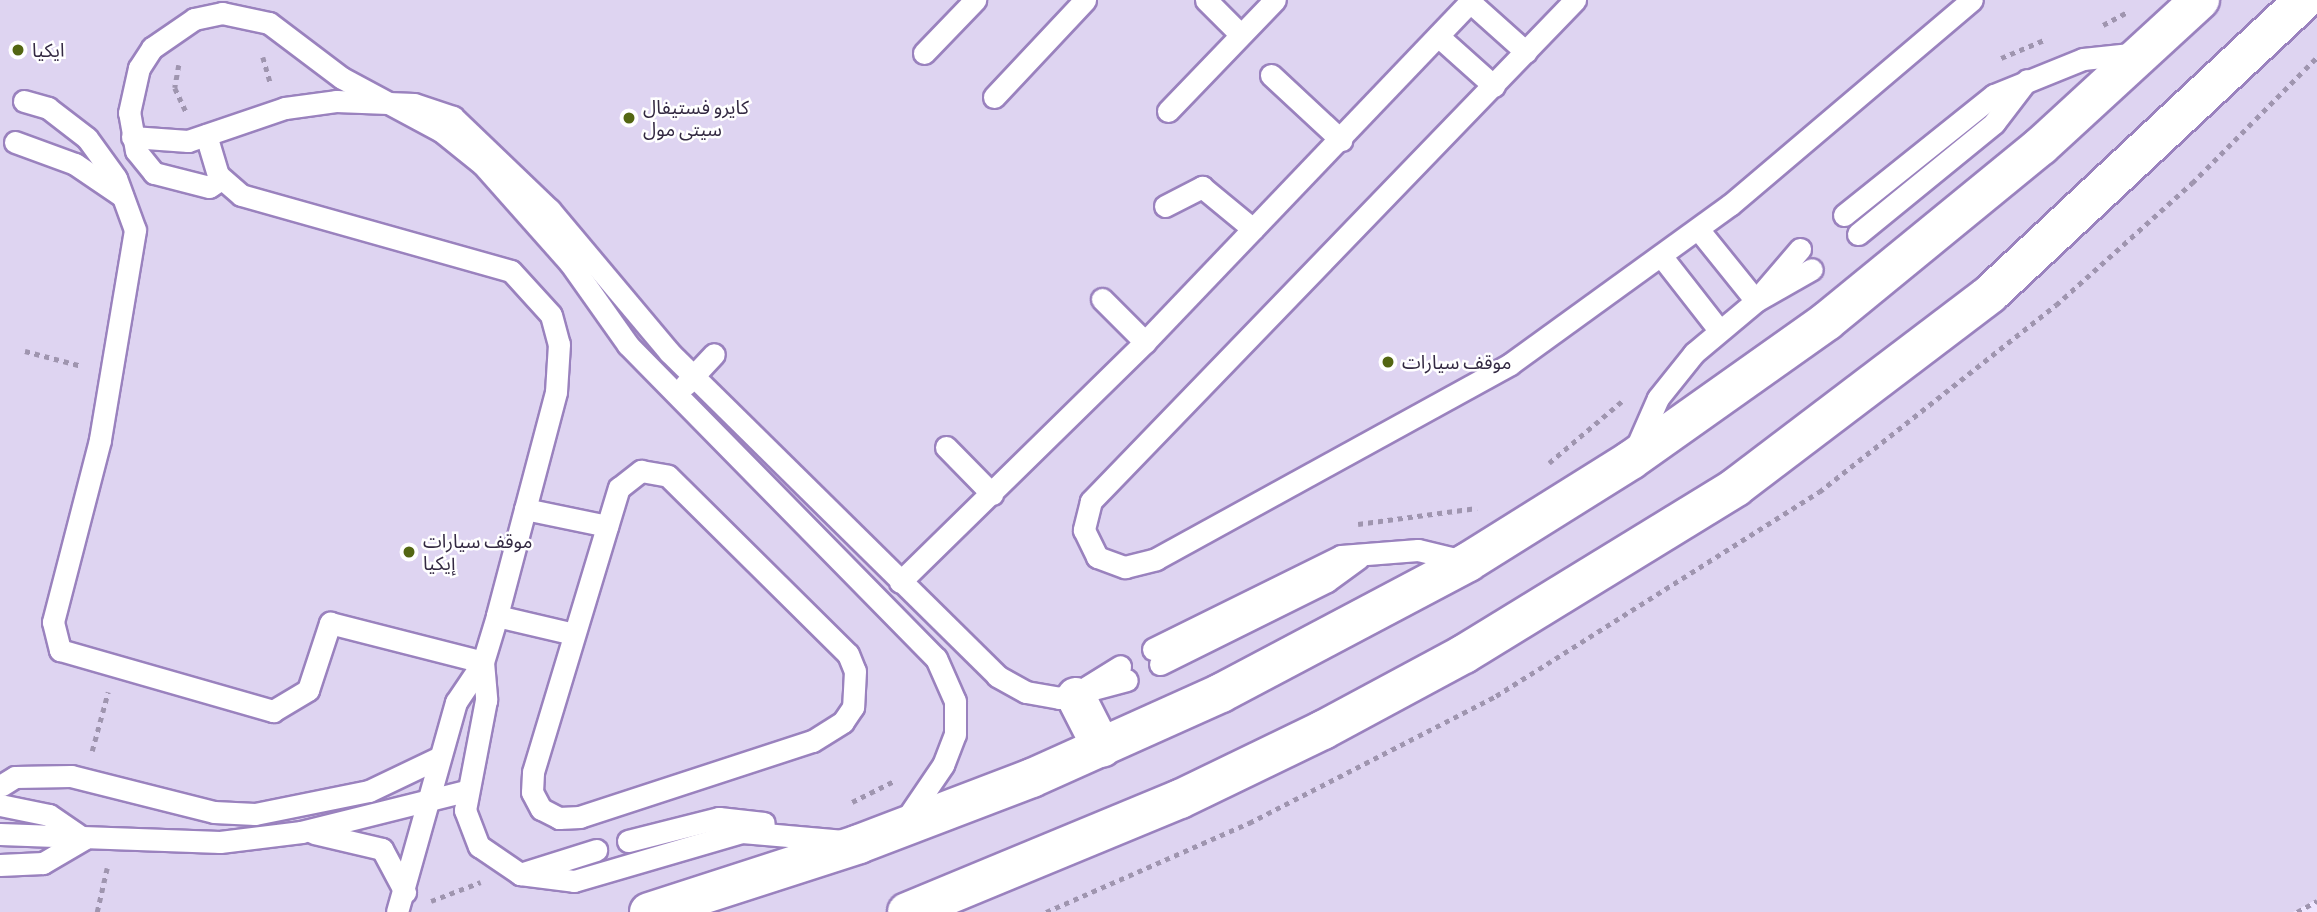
<!DOCTYPE html>
<meta charset="utf-8">
<style>
body{margin:0}
#map{position:relative;width:2317px;height:912px;overflow:hidden;background:#eee5ff;font-family:Barlow,"Noto Sans Arabic",sans-serif}
div>[style]{position:absolute}
[style*='--x']{left:calc(var(--x)*1px);top:calc(var(--y)*1px);width:calc(var(--w)*1px);rotate:calc(var(--a)*1deg)}
.built>*{inset:0;background:#ded4f1}
.path>*{height:4.5px;margin-top:-2.25px;transform-origin:0;background:repeating-linear-gradient(90deg,#9f95af 0 5px,transparent 0 10px)}
.roads{filter:drop-shadow(2px 0 #9a82be) drop-shadow(-2px 0 #9a82be) drop-shadow(0 2px #9a82be) drop-shadow(0 -2px #9a82be)}
.service>*{height:21px;margin:-10.5px;padding:0 10.5px;transform-origin:10.5px;border-radius:10.5px;background:#fff}
.tertiary>*{height:38px;margin:-19px;padding:0 19px;transform-origin:19px;border-radius:19px;background:#fff}
.dots>*{width:19px;height:19px;translate:-50% -50%;box-sizing:border-box;border:4px solid #fff;border-radius:50%}
span{translate:-50% -50%;white-space:nowrap;text-align:center;line-height:1.15;-webkit-text-stroke:5px #fff;paint-order:stroke}
.poi-label{font-size:19px;color:#332942}
.left{translate:0 -50%;text-align:left}
</style>
<div id="map">
<div class="built">
<i style="clip-path:polygon(0 0,2317px 0,2317px 899px,2293px 912px,0 912px)"></i>
</div>
<div class="path">
<i style="--x:2103;--y:25;--w:26;--a:-28"></i>
<i style="--x:263;--y:57;--w:26;--a:74"></i>
<i style="--x:2001;--y:58;--w:47;--a:-22.7"></i>
<i style="--x:179;--y:65;--w:23;--a:100"></i>
<i style="--x:175;--y:88;--w:26;--a:65"></i>
<i style="--x:25;--y:351;--w:59;--a:14.7"></i>
<i style="--x:1549;--y:463;--w:96;--a:-40.3"></i>
<i style="--x:1358;--y:524;--w:120;--a:-7.7"></i>
<i style="--x:92;--y:751;--w:61;--a:-74.8"></i>
<i style="--x:852;--y:802;--w:47;--a:-26.6"></i>
<i style="--x:431;--y:901;--w:53;--a:-20.8"></i>
<i style="--x:97;--y:912;--w:45;--a:-77.2"></i>
<i style="--x:1046;--y:912;--w:222;--a:-23.7"></i>
<i style="--x:1249;--y:823;--w:278;--a:-27.2"></i>
<i style="--x:1496;--y:696;--w:382;--a:-32.3"></i>
<i style="--x:1819;--y:492;--w:302;--a:-38.3"></i>
<i style="--x:2056;--y:305;--w:183;--a:-41.9"></i>
<i style="--x:2192;--y:183;--w:177;--a:-45.2"></i>
<i style="--x:2297;--y:912;--w:23;--a:-29"></i>
</div>
<div class="roads">
<div class="service">
<i style="--x:1206;--y:0;--w:49;--a:45"></i>
<i style="--x:1575;--y:0;--w:697;--a:134.01"></i>
<i style="--x:1091;--y:501;--w:30;--a:104"></i>
<i style="--x:1084;--y:530;--w:30;--a:64"></i>
<i style="--x:1097;--y:557;--w:30;--a:20"></i>
<i style="--x:1125;--y:567;--w:32;--a:-14"></i>
<i style="--x:1156;--y:559;--w:404;--a:-28.8"></i>
<i style="--x:1510;--y:364;--w:271;--a:-35.9"></i>
<i style="--x:1730;--y:205;--w:317;--a:-40.3"></i>
<i style="--x:1470;--y:2;--w:75;--a:41.8"></i>
<i style="--x:1438;--y:36;--w:75;--a:41.8"></i>
<i style="--x:924;--y:53;--w:74;--a:-46.1"></i>
<i style="--x:1271;--y:75;--w:96;--a:42.9"></i>
<i style="--x:994;--y:97;--w:133;--a:-46.8"></i>
<i style="--x:24;--y:101;--w:25;--a:16"></i>
<i style="--x:48;--y:108;--w:49;--a:37.6"></i>
<i style="--x:87;--y:138;--w:49;--a:54.1"></i>
<i style="--x:116;--y:178;--w:55;--a:69.9"></i>
<i style="--x:135;--y:230;--w:213;--a:99.5"></i>
<i style="--x:100;--y:440;--w:188;--a:104.5"></i>
<i style="--x:53;--y:622;--w:29;--a:76"></i>
<i style="--x:60;--y:650;--w:222;--a:16"></i>
<i style="--x:273;--y:711;--w:41;--a:-31"></i>
<i style="--x:308;--y:690;--w:71;--a:-71.8"></i>
<i style="--x:330;--y:623;--w:158;--a:14.3"></i>
<i style="--x:1168;--y:111;--w:154;--a:-46.1"></i>
<i style="--x:206;--y:135;--w:42;--a:73.3"></i>
<i style="--x:218;--y:175;--w:30;--a:41"></i>
<i style="--x:241;--y:195;--w:280;--a:15.7"></i>
<i style="--x:511;--y:271;--w:59;--a:47.7"></i>
<i style="--x:551;--y:315;--w:30;--a:75"></i>
<i style="--x:559;--y:344;--w:48;--a:93.6"></i>
<i style="--x:556;--y:392;--w:232;--a:104.8"></i>
<i style="--x:497;--y:616;--w:48;--a:106.9"></i>
<i style="--x:483;--y:662;--w:48;--a:124"></i>
<i style="--x:456;--y:702;--w:218;--a:105.7"></i>
<i style="--x:132;--y:137;--w:56;--a:4.1"></i>
<i style="--x:188;--y:141;--w:102;--a:-18.8"></i>
<i style="--x:285;--y:108;--w:51;--a:-7.8"></i>
<i style="--x:336;--y:101;--w:78;--a:2.2"></i>
<i style="--x:414;--y:104;--w:41;--a:18.4"></i>
<i style="--x:453;--y:117;--w:134;--a:43.8"></i>
<i style="--x:550;--y:210;--w:185;--a:50"></i>
<i style="--x:669;--y:352;--w:461;--a:44.6"></i>
<i style="--x:997;--y:676;--w:33;--a:29"></i>
<i style="--x:1026;--y:692;--w:34;--a:10"></i>
<i style="--x:1059;--y:698;--w:70;--a:-14.8"></i>
<i style="--x:15;--y:142;--w:64;--a:20.1"></i>
<i style="--x:75;--y:164;--w:57;--a:34.2"></i>
<i style="--x:221;--y:179;--w:14;--a:146"></i>
<i style="--x:209;--y:187;--w:57;--a:-165.7"></i>
<i style="--x:154;--y:173;--w:28;--a:-129"></i>
<i style="--x:136;--y:151;--w:39;--a:-100"></i>
<i style="--x:129;--y:113;--w:46;--a:-77.5"></i>
<i style="--x:139;--y:68;--w:24;--a:-57"></i>
<i style="--x:152;--y:48;--w:51;--a:-34.6"></i>
<i style="--x:194;--y:19;--w:29;--a:-12"></i>
<i style="--x:222;--y:13;--w:48;--a:12"></i>
<i style="--x:269;--y:23;--w:91;--a:37"></i>
<i style="--x:342;--y:78;--w:112;--a:28.2"></i>
<i style="--x:441;--y:131;--w:53;--a:38.8"></i>
<i style="--x:482;--y:164;--w:132;--a:48.4"></i>
<i style="--x:570;--y:263;--w:100;--a:54.7"></i>
<i style="--x:628;--y:345;--w:439;--a:45.5"></i>
<i style="--x:936;--y:658;--w:47;--a:66.2"></i>
<i style="--x:955;--y:701;--w:33;--a:90"></i>
<i style="--x:955;--y:734;--w:33;--a:111"></i>
<i style="--x:943;--y:765;--w:68;--a:124.2"></i>
<i style="--x:1165;--y:206;--w:42;--a:-27.2"></i>
<i style="--x:1202;--y:187;--w:66;--a:39.5"></i>
<i style="--x:1844;--y:215;--w:192;--a:-38.7"></i>
<i style="--x:1994;--y:95;--w:96;--a:-22"></i>
<i style="--x:2083;--y:59;--w:57;--a:-6"></i>
<i style="--x:1698;--y:229;--w:92;--a:51.1"></i>
<i style="--x:1858;--y:234;--w:176;--a:-39.2"></i>
<i style="--x:1994;--y:123;--w:54;--a:-52.5"></i>
<i style="--x:1662;--y:257;--w:93;--a:52"></i>
<i style="--x:1102;--y:299;--w:61;--a:45"></i>
<i style="--x:1757;--y:299;--w:66;--a:-49.3"></i>
<i style="--x:685;--y:385;--w:42;--a:-46.9"></i>
<i style="--x:946;--y:447;--w:66;--a:45.6"></i>
<i style="--x:1633;--y:455;--w:62;--a:-66.3"></i>
<i style="--x:1658;--y:398;--w:58;--a:-51.3"></i>
<i style="--x:1694;--y:353;--w:81;--a:-40"></i>
<i style="--x:1756;--y:301;--w:64;--a:-29.7"></i>
<i style="--x:641;--y:471;--w:27;--a:10"></i>
<i style="--x:668;--y:476;--w:253;--a:44.7"></i>
<i style="--x:848;--y:654;--w:18;--a:68"></i>
<i style="--x:855;--y:671;--w:36;--a:93"></i>
<i style="--x:853;--y:707;--w:18;--a:124"></i>
<i style="--x:843;--y:722;--w:36;--a:148"></i>
<i style="--x:812;--y:741;--w:244;--a:161.9"></i>
<i style="--x:580;--y:817;--w:21;--a:177"></i>
<i style="--x:559;--y:818;--w:20;--a:-153"></i>
<i style="--x:541;--y:809;--w:19;--a:-118"></i>
<i style="--x:532;--y:792;--w:20;--a:-87"></i>
<i style="--x:533;--y:772;--w:297;--a:-73.2"></i>
<i style="--x:619;--y:488;--w:28;--a:-38"></i>
<i style="--x:525;--y:509;--w:84;--a:11.7"></i>
<i style="--x:900;--y:582;--w:343;--a:-44.4"></i>
<i style="--x:1145;--y:342;--w:473;--a:-46.3"></i>
<i style="--x:497;--y:616;--w:79;--a:13.2"></i>
<i style="--x:1153;--y:649;--w:210;--a:-26.3"></i>
<i style="--x:1341;--y:556;--w:77;--a:-4.5"></i>
<i style="--x:1418;--y:550;--w:51;--a:13.5"></i>
<i style="--x:483;--y:662;--w:38;--a:85"></i>
<i style="--x:486;--y:700;--w:112;--a:100.8"></i>
<i style="--x:465;--y:810;--w:39;--a:69"></i>
<i style="--x:479;--y:846;--w:50;--a:34.3"></i>
<i style="--x:520;--y:874;--w:54;--a:7.4"></i>
<i style="--x:574;--y:881;--w:175;--a:-16.3"></i>
<i style="--x:742;--y:832;--w:102;--a:5"></i>
<i style="--x:1160;--y:664;--w:186;--a:-26.4"></i>
<i style="--x:1327;--y:581;--w:39;--a:-36"></i>
<i style="--x:1087;--y:687;--w:39;--a:-32"></i>
<i style="--x:2;--y:785;--w:15;--a:-32"></i>
<i style="--x:15;--y:777;--w:56;--a:-1"></i>
<i style="--x:71;--y:776;--w:147;--a:14.1"></i>
<i style="--x:214;--y:812;--w:41;--a:2.8"></i>
<i style="--x:255;--y:814;--w:116;--a:-11.4"></i>
<i style="--x:369;--y:791;--w:76;--a:-25.6"></i>
<i style="--x:0;--y:805;--w:50;--a:11.5"></i>
<i style="--x:49;--y:815;--w:42;--a:34.4"></i>
<i style="--x:84;--y:839;--w:48;--a:149.7"></i>
<i style="--x:43;--y:863;--w:43;--a:177.3"></i>
<i style="--x:314;--y:833;--w:70;--a:13.2"></i>
<i style="--x:382;--y:849;--w:49;--a:61.9"></i>
<i style="--x:0;--y:834;--w:220;--a:2.1"></i>
<i style="--x:220;--y:842;--w:82;--a:-7"></i>
<i style="--x:301;--y:832;--w:169;--a:-14"></i>
<i style="--x:628;--y:841;--w:94;--a:-14.2"></i>
<i style="--x:719;--y:818;--w:45;--a:6.3"></i>
<i style="--x:520;--y:874;--w:80;--a:-17.5"></i>
</div>
<div class="tertiary">
<i style="--x:1076;--y:697;--w:57;--a:63"></i>
<i style="--x:649;--y:912;--w:221;--a:-17.9"></i>
<i style="--x:859;--y:844;--w:185;--a:-20.9"></i>
<i style="--x:1032;--y:778;--w:207;--a:-24.2"></i>
<i style="--x:1221;--y:693;--w:280;--a:-27.9"></i>
<i style="--x:1468;--y:562;--w:192;--a:-32"></i>
<i style="--x:1631;--y:460;--w:240;--a:-35.3"></i>
<i style="--x:1827;--y:321;--w:276;--a:-39.3"></i>
<i style="--x:2041;--y:146;--w:216;--a:-42.6"></i>
<i style="--x:907;--y:912;--w:295;--a:-22.5"></i>
<i style="--x:1180;--y:799;--w:159;--a:-25.8"></i>
<i style="--x:1323;--y:730;--w:160;--a:-28.3"></i>
<i style="--x:1464;--y:654;--w:319;--a:-31.5"></i>
<i style="--x:1736;--y:487;--w:319;--a:-37.2"></i>
<i style="--x:1990;--y:294;--w:430;--a:-43.1"></i>
</div>
</div>
<div class="dots">
<i style="left:18px;top:50px;background:#536612"></i>
<i style="left:629px;top:118px;background:#536612"></i>
<i style="left:1388px;top:362px;background:#536612"></i>
<i style="left:409px;top:552px;background:#536612"></i>
</div>
<div class="poi-label">
<span class="left" style="left:32px;top:50px">ايكيا</span>
<span class="left" style="left:643px;top:118px">كايرو فستيفال<br>سيتى مول</span>
<span class="left" style="left:1402px;top:362px">موقف سيارات</span>
<span class="left" style="left:423px;top:552px">موقف سيارات<br>إيكيا</span>
</div>
</div>
